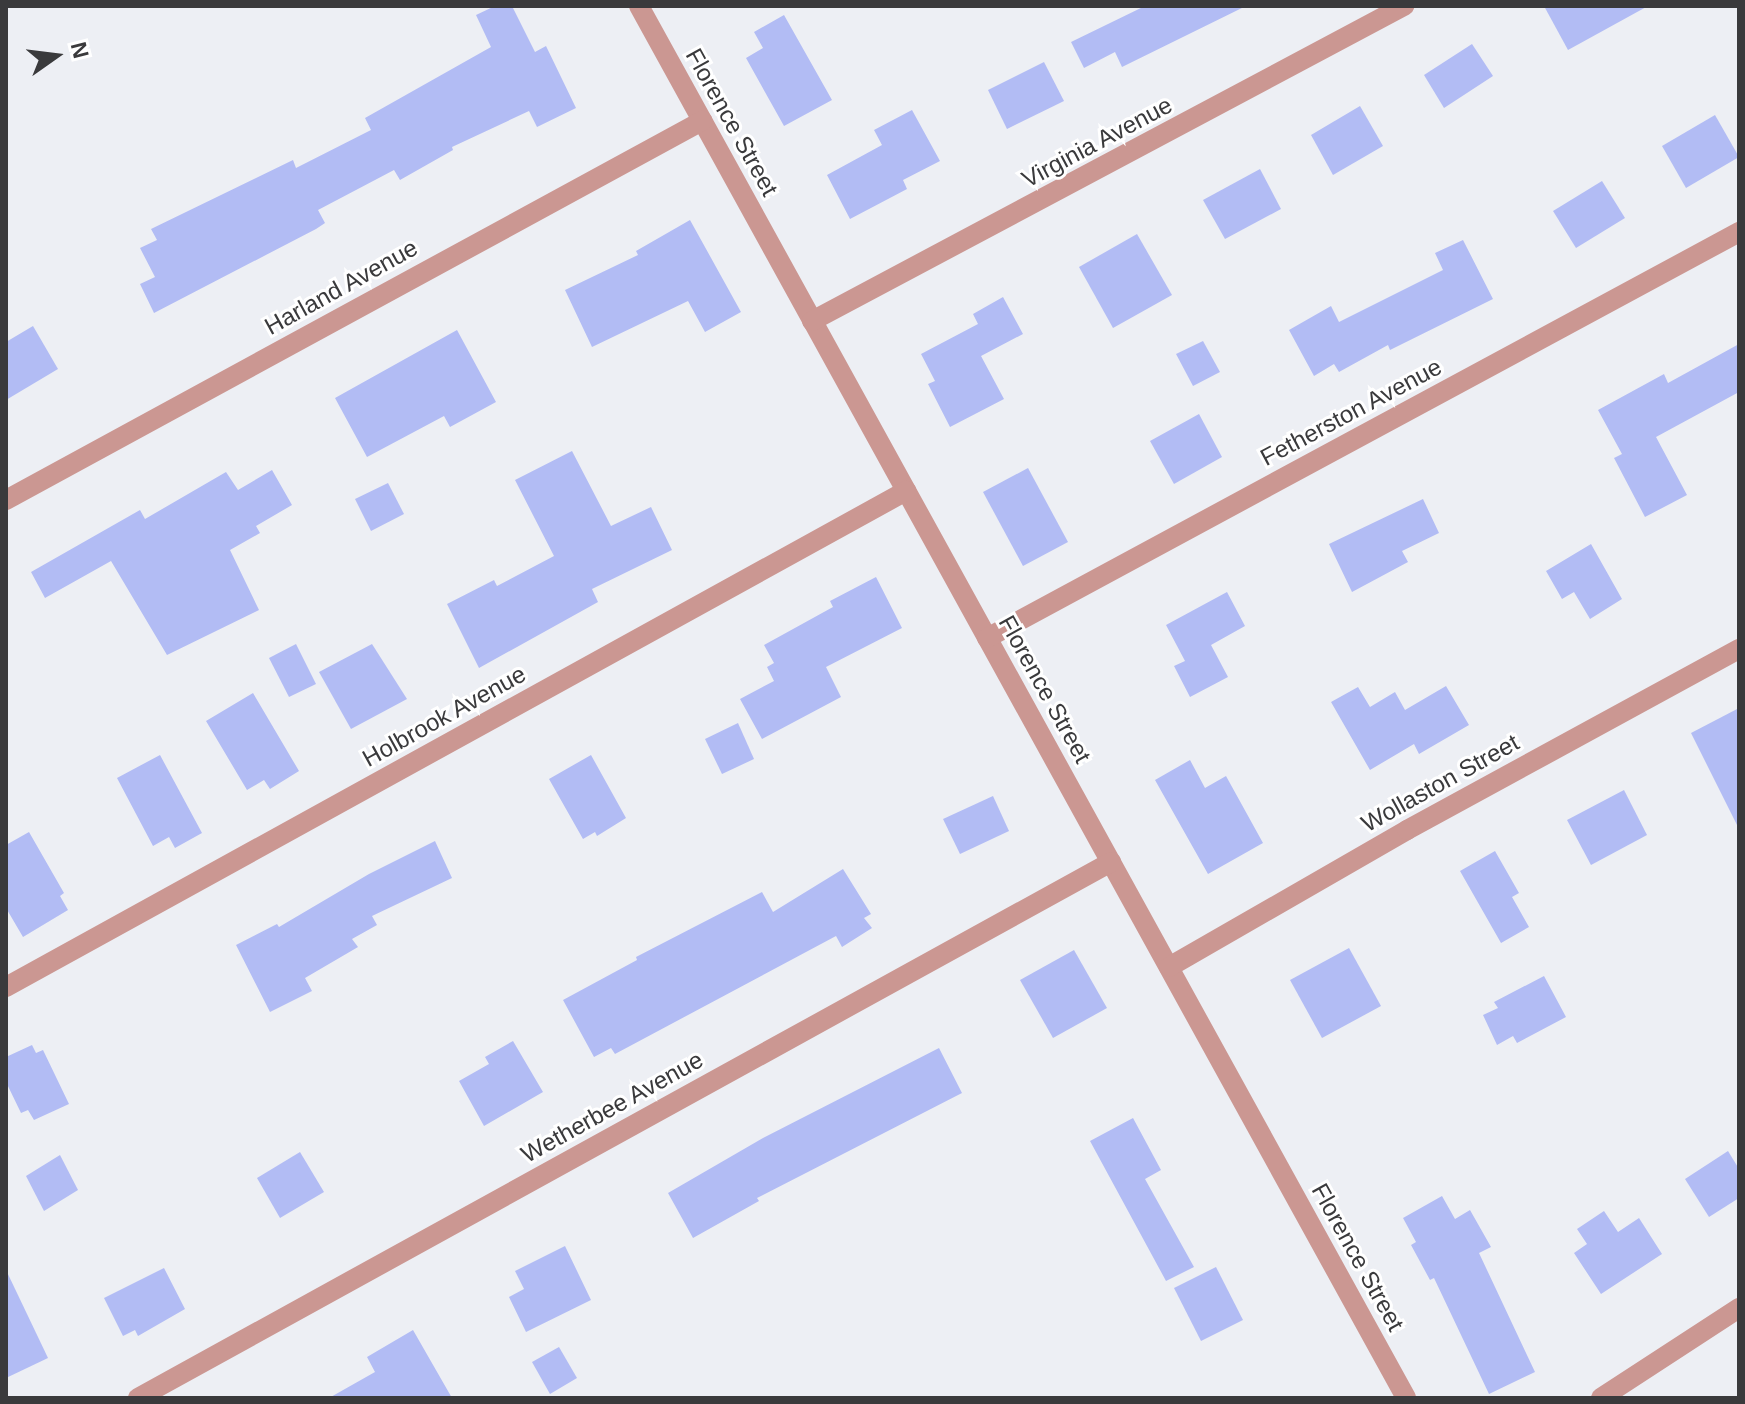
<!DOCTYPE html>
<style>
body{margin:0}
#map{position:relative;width:1745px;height:1404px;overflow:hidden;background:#edeff4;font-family:Helvetica,sans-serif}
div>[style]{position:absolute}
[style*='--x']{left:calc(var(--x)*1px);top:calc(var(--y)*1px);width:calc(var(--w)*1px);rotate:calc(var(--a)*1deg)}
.building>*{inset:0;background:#b2bcf4}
.minor>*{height:20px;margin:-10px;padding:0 10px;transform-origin:10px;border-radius:10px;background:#cb9792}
span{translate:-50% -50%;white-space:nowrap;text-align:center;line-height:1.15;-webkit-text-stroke:6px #fff;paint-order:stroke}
.street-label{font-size:24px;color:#3a3a3c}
.frame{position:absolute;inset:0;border:8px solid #3a3a3c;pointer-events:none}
.north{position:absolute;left:16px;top:16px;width:80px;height:80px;-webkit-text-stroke:6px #fff;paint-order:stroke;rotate:76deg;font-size:22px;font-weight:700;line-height:32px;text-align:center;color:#3a3a3c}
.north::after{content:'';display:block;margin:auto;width:28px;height:36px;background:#3a3a3c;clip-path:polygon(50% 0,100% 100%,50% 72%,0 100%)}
</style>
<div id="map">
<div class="building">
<i style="clip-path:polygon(495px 6px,512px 6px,535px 52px,546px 46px,576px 108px,537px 127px,529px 111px,452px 147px,453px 150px,400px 180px,394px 170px,318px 210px,325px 223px,316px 229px,154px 313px,140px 284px,155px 277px,140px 248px,157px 240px,151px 229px,293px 160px,296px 168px,371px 130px,365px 118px,491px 47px,476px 15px)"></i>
<i style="clip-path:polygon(1145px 6px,1246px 6px,1122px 67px,1115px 52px,1084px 68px,1071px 42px)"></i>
<i style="clip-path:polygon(1544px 6px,1648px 6px,1568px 50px)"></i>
<i style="clip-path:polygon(784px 15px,832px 100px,784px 126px,746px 58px,763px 48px,754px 32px)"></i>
<i style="clip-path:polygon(1472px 44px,1493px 76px,1444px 108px,1424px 75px)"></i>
<i style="clip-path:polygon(1044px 62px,1064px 101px,1007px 129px,988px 90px)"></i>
<i style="clip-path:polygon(1360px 106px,1383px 146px,1333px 175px,1311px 135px)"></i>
<i style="clip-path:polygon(912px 110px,940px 161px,903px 180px,907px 189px,850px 219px,827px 175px,882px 145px,874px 130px)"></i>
<i style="clip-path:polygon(1715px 115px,1739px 157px,1686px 188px,1662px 146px)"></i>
<i style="clip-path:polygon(1260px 169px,1281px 209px,1225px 239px,1203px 200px)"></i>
<i style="clip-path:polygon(1602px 181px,1625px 218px,1576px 248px,1553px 211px)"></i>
<i style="clip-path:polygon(690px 220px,741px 312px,705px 332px,688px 301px,592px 347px,565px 290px,638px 255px,636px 251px)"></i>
<i style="clip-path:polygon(1137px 234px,1172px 295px,1113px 328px,1079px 267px)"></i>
<i style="clip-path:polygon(1463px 240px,1493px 299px,1390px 350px,1388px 345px,1339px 372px,1334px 364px,1314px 376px,1289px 330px,1331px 306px,1339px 322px,1443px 270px,1435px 253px)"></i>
<i style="clip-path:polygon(1003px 297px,1023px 334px,981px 356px,1004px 399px,950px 427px,928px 384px,935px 381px,921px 354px,978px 324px,973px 314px)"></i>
<i style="clip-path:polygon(33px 326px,58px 369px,6px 400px,6px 342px)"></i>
<i style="clip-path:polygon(457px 330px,496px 402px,450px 427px,444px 416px,367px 457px,335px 398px)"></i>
<i style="clip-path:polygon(1203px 341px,1220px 372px,1193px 386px,1176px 354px)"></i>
<i style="clip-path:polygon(1739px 344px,1739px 392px,1656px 437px,1687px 495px,1645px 517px,1614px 458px,1622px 454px,1598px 410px,1664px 374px,1668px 383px)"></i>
<i style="clip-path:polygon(1199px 414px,1222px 457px,1174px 484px,1150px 441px)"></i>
<i style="clip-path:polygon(572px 451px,611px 526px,651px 507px,672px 550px,592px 589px,598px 602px,479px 668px,447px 604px,494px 580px,497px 586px,554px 556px,515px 480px)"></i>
<i style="clip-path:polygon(1028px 468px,1068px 542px,1023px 566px,983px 492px)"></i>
<i style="clip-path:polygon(272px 470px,292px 505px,256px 526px,260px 533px,230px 550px,259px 610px,167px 655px,111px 561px,45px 598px,31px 572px,140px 510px,145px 519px,226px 472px,238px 490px)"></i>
<i style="clip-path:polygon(388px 483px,404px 514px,371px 531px,355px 499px)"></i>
<i style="clip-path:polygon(1423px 499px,1439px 533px,1402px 551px,1408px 562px,1352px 592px,1329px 544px)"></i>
<i style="clip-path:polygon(1591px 544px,1622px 599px,1590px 619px,1574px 592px,1562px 599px,1546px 571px)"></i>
<i style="clip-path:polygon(876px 577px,902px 628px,826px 667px,841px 697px,762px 739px,740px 699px,774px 681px,767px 667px,774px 663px,764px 645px,833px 607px,830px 601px)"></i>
<i style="clip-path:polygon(1227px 592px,1245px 626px,1211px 645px,1228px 677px,1190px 697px,1174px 666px,1185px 661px,1166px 625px)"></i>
<i style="clip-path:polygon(296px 644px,316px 684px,289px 697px,269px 658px)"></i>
<i style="clip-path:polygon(372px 644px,407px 699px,351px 729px,319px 672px)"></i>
<i style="clip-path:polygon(1446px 686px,1469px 725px,1419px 754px,1414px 744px,1370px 770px,1331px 702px,1358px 687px,1370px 707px,1395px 692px,1405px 710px)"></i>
<i style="clip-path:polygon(253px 693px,299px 771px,270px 789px,264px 780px,247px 790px,206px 721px)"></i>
<i style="clip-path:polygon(1739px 708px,1739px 829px,1691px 733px)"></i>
<i style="clip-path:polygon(738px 723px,754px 759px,722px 774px,705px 739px)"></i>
<i style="clip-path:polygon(160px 755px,202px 833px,175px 848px,169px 837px,153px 846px,117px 778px)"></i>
<i style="clip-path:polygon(591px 755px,626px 818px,597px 836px,595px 832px,583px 839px,549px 779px)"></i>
<i style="clip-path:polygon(1190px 760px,1205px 788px,1226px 776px,1263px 843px,1208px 874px,1155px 780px)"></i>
<i style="clip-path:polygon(1624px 790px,1647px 835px,1591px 865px,1567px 820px)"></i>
<i style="clip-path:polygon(993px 796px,1009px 831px,960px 854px,943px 819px)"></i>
<i style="clip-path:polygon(29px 832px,64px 893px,60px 896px,68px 910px,23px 937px,6px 908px,6px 845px)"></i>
<i style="clip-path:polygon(435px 841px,452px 878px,372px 916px,377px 925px,352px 939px,358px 947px,305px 978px,312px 991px,270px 1012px,236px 945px,277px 924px,279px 927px,369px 874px)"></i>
<i style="clip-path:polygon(1495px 851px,1519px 893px,1512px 897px,1529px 927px,1501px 943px,1460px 871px)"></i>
<i style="clip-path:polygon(843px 869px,871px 914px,864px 918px,872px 928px,842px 947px,836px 936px,615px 1054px,611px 1048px,594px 1057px,563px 1000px,637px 960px,636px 957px,762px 892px,773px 912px)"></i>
<i style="clip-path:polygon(1349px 948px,1381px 1006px,1322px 1038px,1290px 980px)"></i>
<i style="clip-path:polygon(1074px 950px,1107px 1008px,1053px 1038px,1020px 980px)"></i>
<i style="clip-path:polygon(1544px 976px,1566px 1017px,1517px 1043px,1513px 1036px,1497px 1045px,1483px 1015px,1498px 1008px,1494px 1002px)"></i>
<i style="clip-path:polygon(513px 1041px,543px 1092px,484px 1126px,459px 1081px,489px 1064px,485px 1057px)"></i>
<i style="clip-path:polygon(32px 1045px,36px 1053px,43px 1050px,69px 1104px,34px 1120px,28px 1110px,21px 1113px,6px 1082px,6px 1057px)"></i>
<i style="clip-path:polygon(939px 1048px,962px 1093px,757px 1198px,759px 1201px,693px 1238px,668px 1193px,763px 1138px)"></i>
<i style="clip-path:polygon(1133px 1118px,1161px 1170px,1145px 1179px,1194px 1267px,1166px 1281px,1090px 1141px)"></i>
<i style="clip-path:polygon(1728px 1151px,1739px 1169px,1739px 1198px,1709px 1217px,1685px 1179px)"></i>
<i style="clip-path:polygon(300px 1152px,324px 1192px,280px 1218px,257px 1178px)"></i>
<i style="clip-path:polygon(60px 1155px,78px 1190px,44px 1211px,26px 1176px)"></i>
<i style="clip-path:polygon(1442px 1196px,1455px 1219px,1470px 1210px,1491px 1247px,1479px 1253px,1535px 1372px,1489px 1394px,1434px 1278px,1430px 1280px,1411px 1245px,1416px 1242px,1403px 1218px)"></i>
<i style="clip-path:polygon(1604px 1211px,1618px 1232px,1639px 1218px,1662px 1254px,1601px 1294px,1574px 1253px,1587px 1244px,1577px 1229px)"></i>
<i style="clip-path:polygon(565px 1246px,591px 1300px,526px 1332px,509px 1297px,524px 1289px,515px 1271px)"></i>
<i style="clip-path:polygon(1216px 1267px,1243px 1320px,1201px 1341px,1174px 1288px)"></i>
<i style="clip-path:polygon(164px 1268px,185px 1309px,138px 1336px,135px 1330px,123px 1336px,104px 1298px)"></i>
<i style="clip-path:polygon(6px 1270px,48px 1358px,6px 1378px)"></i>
<i style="clip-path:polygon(413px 1330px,452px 1398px,329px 1398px,375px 1372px,367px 1357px)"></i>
<i style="clip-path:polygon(559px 1347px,577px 1378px,550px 1394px,532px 1362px)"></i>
</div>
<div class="minor">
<i style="--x:639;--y:6;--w:1589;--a:61.14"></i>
<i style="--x:812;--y:321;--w:671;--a:-28.02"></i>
<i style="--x:6;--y:500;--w:793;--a:-28.57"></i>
<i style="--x:987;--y:638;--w:855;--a:-28.36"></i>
<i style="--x:1169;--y:967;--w:275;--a:-29.9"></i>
<i style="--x:1407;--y:830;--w:378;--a:-28.6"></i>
<i style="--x:6;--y:987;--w:1028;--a:-28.86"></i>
<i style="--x:138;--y:1398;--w:1111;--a:-28.85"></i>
<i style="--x:1601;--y:1398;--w:165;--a:-33.1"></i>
</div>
<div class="street-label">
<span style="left:732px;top:122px;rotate:61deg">Florence Street</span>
<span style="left:1097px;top:142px;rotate:-28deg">Virginia Avenue</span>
<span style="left:341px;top:287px;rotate:-29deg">Harland Avenue</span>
<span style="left:1351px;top:412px;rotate:-28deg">Fetherston Avenue</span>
<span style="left:1045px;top:689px;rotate:61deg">Florence Street</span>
<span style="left:444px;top:716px;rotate:-29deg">Holbrook Avenue</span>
<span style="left:1440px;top:783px;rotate:-29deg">Wollaston Street</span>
<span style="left:612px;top:1107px;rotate:-29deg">Wetherbee Avenue</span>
<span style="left:1358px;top:1257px;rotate:61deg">Florence Street</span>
</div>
<div class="frame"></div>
<div class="north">N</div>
</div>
